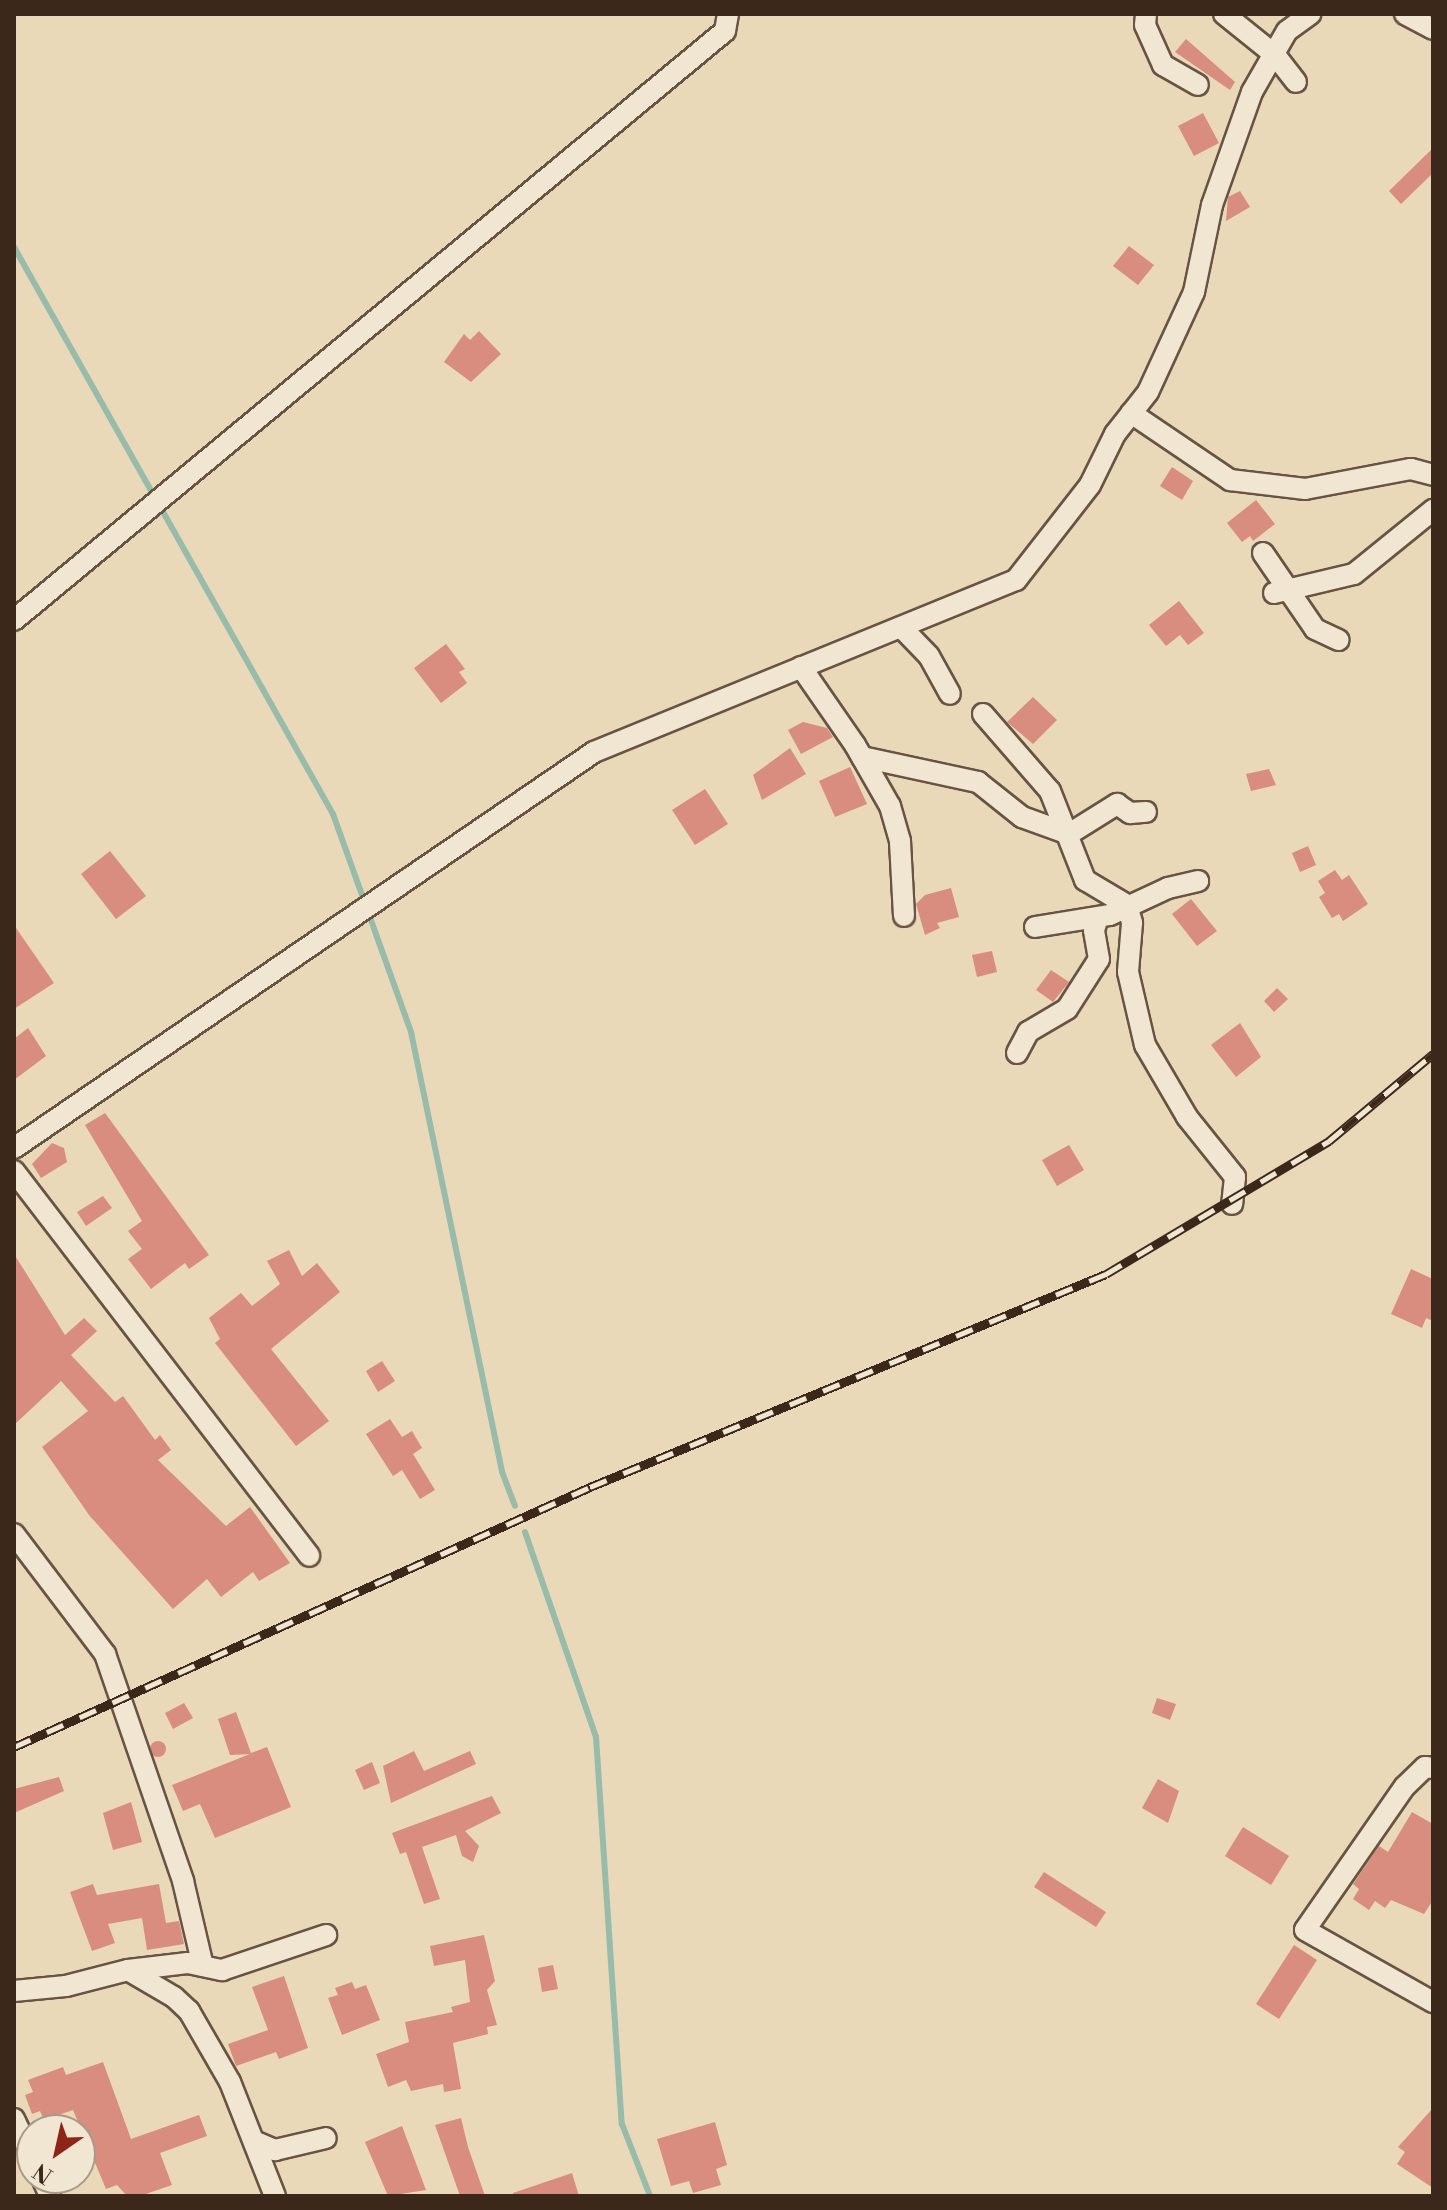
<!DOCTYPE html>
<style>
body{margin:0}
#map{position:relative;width:1447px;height:2210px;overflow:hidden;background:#e9d9b9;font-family:"Libre Bodoni",serif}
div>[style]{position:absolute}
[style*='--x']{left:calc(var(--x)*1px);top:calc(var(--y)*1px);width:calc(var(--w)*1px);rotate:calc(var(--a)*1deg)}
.stream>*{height:6px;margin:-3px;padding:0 3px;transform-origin:3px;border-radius:3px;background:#9ba}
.building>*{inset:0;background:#d88d7e}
.round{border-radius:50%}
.roads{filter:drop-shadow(2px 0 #675442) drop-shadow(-2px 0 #675442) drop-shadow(0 2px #675442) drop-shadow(0 -2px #675442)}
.minor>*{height:20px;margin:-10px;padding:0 10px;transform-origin:10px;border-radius:10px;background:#f1e6d2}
.rail>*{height:9px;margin-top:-4.5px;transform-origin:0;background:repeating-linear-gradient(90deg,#f1e6d2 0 18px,#3c281a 0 36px);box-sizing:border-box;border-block:2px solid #3c281a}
span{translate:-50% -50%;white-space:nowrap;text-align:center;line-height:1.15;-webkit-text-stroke:7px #f1e6d2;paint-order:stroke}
.frame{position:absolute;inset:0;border:16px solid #3c281a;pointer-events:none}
.north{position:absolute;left:16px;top:2114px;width:80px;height:80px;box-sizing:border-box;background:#f1e6d2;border:2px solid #a99a88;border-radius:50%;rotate:214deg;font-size:22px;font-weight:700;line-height:32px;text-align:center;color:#3c281a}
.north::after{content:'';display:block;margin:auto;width:28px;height:36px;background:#8f2418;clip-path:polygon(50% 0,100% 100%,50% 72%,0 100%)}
</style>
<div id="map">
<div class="stream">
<i style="--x:14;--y:247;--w:651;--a:60.64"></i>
<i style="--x:333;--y:814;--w:232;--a:70.3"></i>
<i style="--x:411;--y:1032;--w:449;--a:78.3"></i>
<i style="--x:502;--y:1472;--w:36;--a:69"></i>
<i style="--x:525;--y:1532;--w:217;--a:70.9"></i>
<i style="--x:596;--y:1737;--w:388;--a:86.2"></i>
<i style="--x:622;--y:2124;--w:77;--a:68.7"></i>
</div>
<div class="building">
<i style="clip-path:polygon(1186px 39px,1235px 82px,1230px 90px,1175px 52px)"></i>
<i style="clip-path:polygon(1203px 113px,1219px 143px,1194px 156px,1178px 126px)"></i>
<i style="clip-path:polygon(1433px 148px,1433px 173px,1401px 204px,1389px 191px)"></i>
<i style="clip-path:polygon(1240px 191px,1250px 207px,1226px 221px,1228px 197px)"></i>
<i style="clip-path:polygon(1129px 246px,1154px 265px,1138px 285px,1113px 266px)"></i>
<i style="clip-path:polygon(479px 331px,501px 354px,471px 382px,444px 362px,464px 334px,470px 340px)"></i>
<i style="clip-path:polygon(1172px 467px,1193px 481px,1182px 500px,1160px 486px)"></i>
<i style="clip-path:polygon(1256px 500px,1275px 524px,1253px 541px,1250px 536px,1242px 542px,1227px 523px)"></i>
<i style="clip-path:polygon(1179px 601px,1204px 633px,1188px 645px,1180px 635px,1166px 646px,1149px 625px)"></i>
<i style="clip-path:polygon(446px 644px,465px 669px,459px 672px,467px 683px,441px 703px,414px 668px)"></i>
<i style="clip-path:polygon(1033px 697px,1057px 720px,1033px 744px,1007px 722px)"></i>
<i style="clip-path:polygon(803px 722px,827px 728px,833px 737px,801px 754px,788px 730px)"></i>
<i style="clip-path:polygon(790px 748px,806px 774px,762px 800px,753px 775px)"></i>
<i style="clip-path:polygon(850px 767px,867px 804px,835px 817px,819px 781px)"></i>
<i style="clip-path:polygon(1269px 769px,1276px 785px,1251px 791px,1246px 774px)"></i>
<i style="clip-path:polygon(705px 789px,728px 824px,695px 845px,672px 810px)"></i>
<i style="clip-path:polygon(1308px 846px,1316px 865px,1300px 872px,1292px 853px)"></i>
<i style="clip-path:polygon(110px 851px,146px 896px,116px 919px,81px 874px)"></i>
<i style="clip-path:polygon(1335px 870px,1342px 880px,1349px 875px,1368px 904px,1343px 921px,1339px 914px,1332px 918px,1319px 897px,1325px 893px,1318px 881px)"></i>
<i style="clip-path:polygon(951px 888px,959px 917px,937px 923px,940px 928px,925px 935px,916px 904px,925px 895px)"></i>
<i style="clip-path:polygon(1191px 899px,1217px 931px,1197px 946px,1172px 914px)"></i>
<i style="clip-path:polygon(14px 925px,54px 983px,14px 1009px)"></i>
<i style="clip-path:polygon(992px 951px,997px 972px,977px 977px,972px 955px)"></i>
<i style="clip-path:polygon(1051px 970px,1069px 982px,1053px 1002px,1036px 990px)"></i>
<i style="clip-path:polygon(1277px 988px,1288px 999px,1274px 1012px,1264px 1001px)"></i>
<i style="clip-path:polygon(1240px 1023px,1261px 1057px,1236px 1077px,1211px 1045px)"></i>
<i style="clip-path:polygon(28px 1028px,46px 1056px,14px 1080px,14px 1039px)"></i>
<i style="clip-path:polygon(105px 1113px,209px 1255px,189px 1269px,185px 1263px,151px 1289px,128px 1259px,142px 1249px,128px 1231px,142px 1221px,85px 1125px)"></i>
<i style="clip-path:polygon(52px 1143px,64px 1148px,67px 1162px,41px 1178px,32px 1164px)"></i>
<i style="clip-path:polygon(1069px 1145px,1084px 1170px,1057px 1186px,1042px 1160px)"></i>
<i style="clip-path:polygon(103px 1196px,112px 1208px,86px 1226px,77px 1212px)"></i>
<i style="clip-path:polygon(289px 1250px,302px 1276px,317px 1263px,340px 1292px,271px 1349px,329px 1421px,296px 1446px,215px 1343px,220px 1339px,209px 1318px,241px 1293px,252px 1306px,280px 1284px,267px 1261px)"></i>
<i style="clip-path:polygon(14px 1254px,65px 1335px,84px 1318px,97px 1331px,71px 1355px,115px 1402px,123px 1396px,155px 1440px,160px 1435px,171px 1450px,158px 1460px,226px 1526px,250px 1507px,290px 1563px,259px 1581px,253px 1572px,221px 1597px,207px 1579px,173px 1609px,89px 1515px,42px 1447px,88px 1411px,61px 1381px,14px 1425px)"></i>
<i style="clip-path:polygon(1411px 1269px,1433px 1279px,1433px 1321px,1426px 1318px,1422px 1328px,1391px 1314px)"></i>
<i style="clip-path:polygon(382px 1361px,395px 1381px,378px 1392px,366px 1371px)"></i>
<i style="clip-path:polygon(390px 1419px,402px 1437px,412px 1431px,422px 1448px,413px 1454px,435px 1490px,420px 1499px,402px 1470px,393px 1476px,366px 1434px)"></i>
<i style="clip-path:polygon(1157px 1698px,1176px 1704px,1170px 1720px,1152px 1713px)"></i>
<i style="clip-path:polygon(184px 1703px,193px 1718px,173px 1729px,165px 1713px)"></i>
<i style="clip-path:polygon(236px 1712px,251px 1753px,267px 1747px,291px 1807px,215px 1838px,200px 1804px,183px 1811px,172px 1785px,250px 1754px,230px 1755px,218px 1719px)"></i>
<i class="round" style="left:150px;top:1741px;width:16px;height:16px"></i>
<i style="clip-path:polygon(414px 1751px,424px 1771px,470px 1751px,476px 1764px,391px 1803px,383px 1766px)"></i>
<i style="clip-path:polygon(372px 1762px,380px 1783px,364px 1790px,355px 1770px)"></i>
<i style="clip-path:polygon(59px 1777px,64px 1791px,14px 1813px,14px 1789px)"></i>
<i style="clip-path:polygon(1158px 1779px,1179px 1791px,1168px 1823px,1142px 1808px)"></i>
<i style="clip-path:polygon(492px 1796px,501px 1813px,465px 1831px,479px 1846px,473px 1862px,462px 1856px,456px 1835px,422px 1847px,440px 1899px,424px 1904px,406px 1852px,400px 1854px,392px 1833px)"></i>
<i style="clip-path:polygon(131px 1802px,142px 1842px,113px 1850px,103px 1813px)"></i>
<i style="clip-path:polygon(1412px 1812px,1433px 1824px,1433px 1900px,1424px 1914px,1391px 1900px,1385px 1908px,1375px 1901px,1369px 1910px,1353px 1899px,1359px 1889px,1353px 1884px,1379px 1846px,1388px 1852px)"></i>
<i style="clip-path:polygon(1243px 1827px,1289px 1856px,1271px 1885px,1225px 1856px)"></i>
<i style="clip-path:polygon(1044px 1872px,1106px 1912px,1096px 1927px,1034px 1887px)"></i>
<i style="clip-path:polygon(93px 1884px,97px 1895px,159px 1884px,166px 1923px,179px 1921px,184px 1944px,147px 1950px,142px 1918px,108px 1924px,115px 1943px,92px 1951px,70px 1892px)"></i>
<i style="clip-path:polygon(484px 1935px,495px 1981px,487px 1990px,497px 2025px,487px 2027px,488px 2034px,453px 2043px,461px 2089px,444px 2092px,443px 2084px,411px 2091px,406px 2080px,388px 2087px,376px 2054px,409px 2042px,405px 2022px,453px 2012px,451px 2007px,470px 2002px,465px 1960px,434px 1966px,430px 1946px)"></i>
<i style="clip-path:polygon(1294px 1945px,1317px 1960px,1279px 2019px,1256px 2004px)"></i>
<i style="clip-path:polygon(553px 1965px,558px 1989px,542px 1992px,538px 1968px)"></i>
<i style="clip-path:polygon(284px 1976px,308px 2048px,279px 2059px,276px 2052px,236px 2066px,228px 2044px,268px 2030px,252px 1987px)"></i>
<i style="clip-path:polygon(352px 1982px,355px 1989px,366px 1985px,380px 2020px,342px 2035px,328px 1998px,338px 1995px,335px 1988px)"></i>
<i style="clip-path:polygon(103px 2062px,131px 2139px,199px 2115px,207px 2136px,160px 2153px,172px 2185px,140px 2196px,127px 2196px,117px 2185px,106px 2189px,73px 2110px,44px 2120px,40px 2111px,32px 2114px,25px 2095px,33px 2092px,28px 2080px,63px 2067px,66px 2075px)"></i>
<i style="clip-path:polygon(1433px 2108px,1433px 2188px,1397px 2164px,1405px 2152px,1398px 2147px)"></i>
<i style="clip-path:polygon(461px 2118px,468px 2147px,485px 2196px,460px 2196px,435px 2125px)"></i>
<i style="clip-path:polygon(715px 2122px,727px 2165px,716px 2169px,721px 2185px,693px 2193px,689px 2181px,671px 2186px,657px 2139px)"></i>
<i style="clip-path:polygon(402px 2126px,426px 2190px,388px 2196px,365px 2142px)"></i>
<i style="clip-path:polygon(572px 2173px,579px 2196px,514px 2196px,513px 2193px)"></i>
</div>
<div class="roads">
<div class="minor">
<i style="--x:1146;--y:14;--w:11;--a:95"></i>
<i style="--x:1145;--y:25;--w:44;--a:65.8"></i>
<i style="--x:1163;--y:65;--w:40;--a:29.7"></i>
<i style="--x:1224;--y:14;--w:65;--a:38.8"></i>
<i style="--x:1275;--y:55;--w:34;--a:52"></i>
<i style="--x:1405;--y:14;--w:32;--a:28"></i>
<i style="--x:1131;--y:413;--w:120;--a:34.1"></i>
<i style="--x:1230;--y:480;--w:76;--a:6.8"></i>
<i style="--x:1305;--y:489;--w:108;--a:-10.7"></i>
<i style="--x:1411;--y:469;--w:23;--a:15"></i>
<i style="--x:1263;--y:553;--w:92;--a:55.6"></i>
<i style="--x:1315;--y:629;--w:26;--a:25"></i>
<i style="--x:1274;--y:593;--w:82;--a:-13.4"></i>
<i style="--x:1354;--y:574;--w:102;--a:-39"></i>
<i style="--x:14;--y:620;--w:923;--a:-39.64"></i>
<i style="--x:725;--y:31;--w:17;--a:-80"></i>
<i style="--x:901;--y:627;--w:40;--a:46"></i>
<i style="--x:929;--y:656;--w:43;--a:61.1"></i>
<i style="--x:801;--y:667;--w:95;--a:55.3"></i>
<i style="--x:855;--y:745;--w:70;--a:60.2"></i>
<i style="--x:890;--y:806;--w:37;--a:74"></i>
<i style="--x:900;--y:842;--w:74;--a:86.9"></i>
<i style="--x:983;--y:714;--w:102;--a:49"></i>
<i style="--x:1050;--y:791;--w:96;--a:68.5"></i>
<i style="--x:1085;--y:880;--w:49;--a:30.8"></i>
<i style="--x:1127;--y:905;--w:19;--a:74"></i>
<i style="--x:1132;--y:923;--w:49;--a:94.7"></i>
<i style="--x:1128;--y:972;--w:75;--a:76.9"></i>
<i style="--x:1145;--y:1045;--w:83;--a:59.7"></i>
<i style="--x:1187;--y:1117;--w:77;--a:51.3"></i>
<i style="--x:1235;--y:1177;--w:27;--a:96"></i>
<i style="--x:862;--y:757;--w:119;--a:12.2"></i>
<i style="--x:978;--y:782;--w:56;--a:38.5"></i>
<i style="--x:1022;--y:817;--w:50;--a:19.9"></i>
<i style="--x:1069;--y:834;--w:57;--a:-32"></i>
<i style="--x:1117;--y:804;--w:16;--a:35"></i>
<i style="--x:1130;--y:813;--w:16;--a:-4"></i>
<i style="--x:1035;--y:927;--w:76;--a:-9.1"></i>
<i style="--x:1110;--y:915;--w:64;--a:-25"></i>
<i style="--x:1168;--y:888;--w:31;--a:-13"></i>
<i style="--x:1017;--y:1053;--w:24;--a:-62"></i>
<i style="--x:1028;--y:1032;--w:45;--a:-30.5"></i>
<i style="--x:1067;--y:1009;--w:59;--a:-57.4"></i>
<i style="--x:1099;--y:959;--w:29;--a:-100"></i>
<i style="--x:1094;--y:930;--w:13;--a:-72"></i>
<i style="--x:14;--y:1148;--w:702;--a:-34.32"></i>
<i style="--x:594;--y:752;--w:456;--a:-22.2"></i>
<i style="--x:1016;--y:580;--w:120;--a:-52.1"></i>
<i style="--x:1090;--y:485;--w:57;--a:-63.9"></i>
<i style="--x:1115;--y:434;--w:53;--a:-51.8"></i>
<i style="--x:1148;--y:392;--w:110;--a:-65.3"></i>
<i style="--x:1194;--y:292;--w:89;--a:-78.3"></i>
<i style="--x:1212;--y:205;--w:120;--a:-70.5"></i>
<i style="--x:1252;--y:92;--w:70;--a:-60.2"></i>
<i style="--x:1287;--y:31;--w:29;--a:-36"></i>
<i style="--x:14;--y:1171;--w:485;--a:52.5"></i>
<i style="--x:14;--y:1534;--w:151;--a:52.8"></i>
<i style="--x:105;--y:1654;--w:240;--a:71"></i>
<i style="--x:183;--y:1881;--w:87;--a:76.8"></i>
<i style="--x:1433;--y:1768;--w:8;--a:-173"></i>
<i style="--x:1425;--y:1767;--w:28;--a:136"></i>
<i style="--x:1405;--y:1786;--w:175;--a:124.8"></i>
<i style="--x:1305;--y:1930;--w:147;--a:29.4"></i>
<i style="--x:128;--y:1970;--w:60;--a:-6.7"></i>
<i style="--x:188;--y:1963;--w:35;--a:12"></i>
<i style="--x:222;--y:1970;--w:110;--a:-18.6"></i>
<i style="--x:14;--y:1991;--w:52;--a:-5.5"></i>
<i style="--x:66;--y:1986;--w:64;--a:-14.5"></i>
<i style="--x:128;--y:1970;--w:53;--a:30.4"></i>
<i style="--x:174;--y:1997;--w:21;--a:43"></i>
<i style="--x:189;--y:2011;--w:82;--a:60"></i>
<i style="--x:230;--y:2082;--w:123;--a:68.5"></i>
<i style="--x:14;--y:2119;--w:42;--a:64.7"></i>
<i style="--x:256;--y:2142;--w:21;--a:23"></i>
<i style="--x:275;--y:2150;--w:52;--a:-13.2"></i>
<i style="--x:42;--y:2178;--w:20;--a:66"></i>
</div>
</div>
<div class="rail">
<i style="--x:14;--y:1747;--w:632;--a:-24.29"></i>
<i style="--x:590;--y:1487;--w:558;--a:-22.43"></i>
<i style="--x:1106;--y:1274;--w:260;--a:-30.8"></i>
<i style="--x:1329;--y:1141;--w:136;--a:-39.9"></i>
</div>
<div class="frame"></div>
<div class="north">N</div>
</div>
